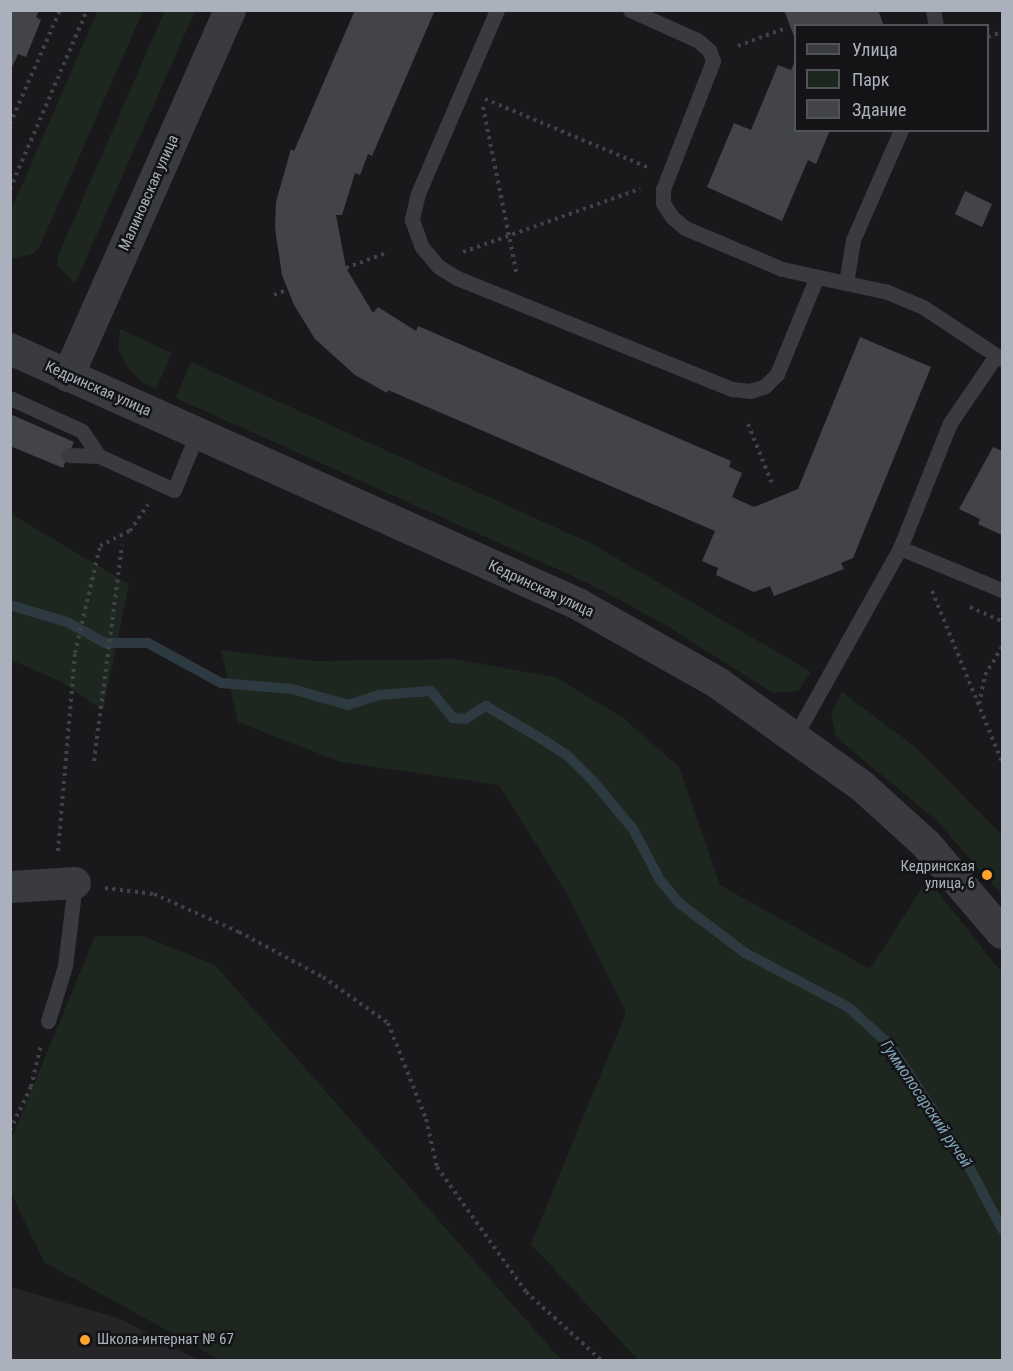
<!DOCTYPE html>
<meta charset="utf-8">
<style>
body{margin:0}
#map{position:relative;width:1013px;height:1371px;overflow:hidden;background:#19191b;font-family:"Roboto Condensed",sans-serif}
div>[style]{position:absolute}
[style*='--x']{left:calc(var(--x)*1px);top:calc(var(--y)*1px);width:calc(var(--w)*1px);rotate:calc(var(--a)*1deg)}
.built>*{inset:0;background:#252528}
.green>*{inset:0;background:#1e271f}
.stream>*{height:10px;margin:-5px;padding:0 5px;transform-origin:5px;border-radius:5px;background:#2e3a41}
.building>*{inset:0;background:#434448}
.path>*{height:4px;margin-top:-2px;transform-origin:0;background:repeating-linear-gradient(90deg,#3f4348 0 3px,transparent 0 7.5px)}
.service>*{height:15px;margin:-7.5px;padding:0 7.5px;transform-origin:7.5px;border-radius:7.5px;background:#3a3b41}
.minor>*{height:32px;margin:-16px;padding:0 16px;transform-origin:16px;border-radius:16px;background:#3a3b41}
.dots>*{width:16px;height:16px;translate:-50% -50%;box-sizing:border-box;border:3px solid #141416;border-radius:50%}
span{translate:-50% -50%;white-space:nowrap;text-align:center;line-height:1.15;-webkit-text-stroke:5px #141416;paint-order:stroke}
.street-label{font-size:15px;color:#aab1bc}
.poi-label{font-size:15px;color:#aab1bc}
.right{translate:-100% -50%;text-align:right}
.left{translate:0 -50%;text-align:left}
.water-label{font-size:16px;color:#80a3b8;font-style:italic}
.frame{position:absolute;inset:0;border:12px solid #aab1bc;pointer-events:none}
.legend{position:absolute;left:794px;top:24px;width:195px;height:108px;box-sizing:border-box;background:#141416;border:2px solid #505358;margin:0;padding:8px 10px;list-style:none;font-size:18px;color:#aab1bc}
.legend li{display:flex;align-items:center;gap:12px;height:30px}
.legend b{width:30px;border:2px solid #505358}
</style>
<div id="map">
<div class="built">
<i style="clip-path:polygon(10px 1287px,121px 1319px,198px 1360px,11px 1360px)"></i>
</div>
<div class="green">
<i style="clip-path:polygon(98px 10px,143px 11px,40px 246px,33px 254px,14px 258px,11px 256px,11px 210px)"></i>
<i style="clip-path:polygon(165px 10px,195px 11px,75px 284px,58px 266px,58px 256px)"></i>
<i style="clip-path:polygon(120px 329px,172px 353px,156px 389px,143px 383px,127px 367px,118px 348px)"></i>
<i style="clip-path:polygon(191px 362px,594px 545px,811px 672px,798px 691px,773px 693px,664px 624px,588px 583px,176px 398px)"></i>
<i style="clip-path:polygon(11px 514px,129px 584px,103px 710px,58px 680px,11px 660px)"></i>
<i style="clip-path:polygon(221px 650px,314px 661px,453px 659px,555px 677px,623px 718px,679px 767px,720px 885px,870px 969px,924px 885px,930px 882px,1002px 973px,1002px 1360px,638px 1360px,531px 1244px,626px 1013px,564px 889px,499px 785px,341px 762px,238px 722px)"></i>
<i style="clip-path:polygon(842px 692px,914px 746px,1002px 835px,1002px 895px,936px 820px,836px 737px,831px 714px)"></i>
<i style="clip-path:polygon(95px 936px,143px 936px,215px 965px,561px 1360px,220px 1360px,44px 1262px,11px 1193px,11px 1140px)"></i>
</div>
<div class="stream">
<i style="--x:10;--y:605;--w:59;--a:16.6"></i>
<i style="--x:67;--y:622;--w:43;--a:28.9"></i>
<i style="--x:105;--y:643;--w:43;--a:0"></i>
<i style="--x:148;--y:643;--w:83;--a:28.7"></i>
<i style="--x:221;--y:683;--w:71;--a:4.8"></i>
<i style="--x:292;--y:689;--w:58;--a:15.9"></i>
<i style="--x:348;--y:705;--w:33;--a:-18"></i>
<i style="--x:379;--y:695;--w:52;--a:-4.4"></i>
<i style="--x:431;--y:691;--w:35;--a:51"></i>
<i style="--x:453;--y:718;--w:12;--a:5"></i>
<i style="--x:465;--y:719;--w:25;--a:-32"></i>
<i style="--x:486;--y:706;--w:69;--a:30.7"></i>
<i style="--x:545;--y:741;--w:27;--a:33"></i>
<i style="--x:568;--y:756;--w:35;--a:45"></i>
<i style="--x:593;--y:781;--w:62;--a:50.2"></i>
<i style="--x:633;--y:829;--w:58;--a:62.1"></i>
<i style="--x:660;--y:880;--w:30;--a:50"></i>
<i style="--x:679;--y:903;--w:83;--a:37.1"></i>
<i style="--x:745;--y:953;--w:116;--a:27.7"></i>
<i style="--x:848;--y:1007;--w:57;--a:42.1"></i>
<i style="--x:890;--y:1045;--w:139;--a:56.8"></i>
<i style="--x:966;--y:1161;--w:77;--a:62.1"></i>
</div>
<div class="building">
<i style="clip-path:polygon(10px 10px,39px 10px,36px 17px,41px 20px,26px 57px,18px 54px,10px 72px)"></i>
<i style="clip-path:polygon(355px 10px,435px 10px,372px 156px,368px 154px,360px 175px,355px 173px,342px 215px,336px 215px,346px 268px,373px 313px,378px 307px,416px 331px,418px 326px,731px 461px,729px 467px,742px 473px,732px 497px,754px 507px,798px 489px,860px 337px,931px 367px,853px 558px,841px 563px,844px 569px,774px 596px,770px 586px,754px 592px,716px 575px,718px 568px,702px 561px,715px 531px,388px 390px,387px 393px,355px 375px,315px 339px,294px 305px,282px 275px,275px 228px,276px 202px,291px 149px,294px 151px)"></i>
<i style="clip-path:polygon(784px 10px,878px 10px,884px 26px,796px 26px,795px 39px)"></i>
<i style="clip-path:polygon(796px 59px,796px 130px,830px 130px,816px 164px,808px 160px,782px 221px,707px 187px,734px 123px,751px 130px,778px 65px,791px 70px)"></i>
<i style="clip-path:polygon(965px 191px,992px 204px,982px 227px,955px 214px)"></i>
<i style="clip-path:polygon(10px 414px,74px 442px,63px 468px,10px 446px)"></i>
<i style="clip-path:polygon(993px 447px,1002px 451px,1002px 535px,978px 524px,980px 519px,959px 509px)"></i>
</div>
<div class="path">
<i style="--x:988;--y:37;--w:15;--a:-20"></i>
<i style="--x:738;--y:46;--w:48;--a:-20.7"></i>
<i style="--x:485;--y:99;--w:176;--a:22.8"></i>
<i style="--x:483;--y:107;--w:172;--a:78.6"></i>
<i style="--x:10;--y:124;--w:124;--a:-66.3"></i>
<i style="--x:10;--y:189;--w:195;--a:-66.7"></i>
<i style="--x:463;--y:252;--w:188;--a:-19.6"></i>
<i style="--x:346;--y:268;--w:43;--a:-20.6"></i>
<i style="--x:274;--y:295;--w:14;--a:-21"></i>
<i style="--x:748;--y:424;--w:67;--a:68"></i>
<i style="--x:932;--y:591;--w:185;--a:67.7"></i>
<i style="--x:970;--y:607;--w:35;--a:24"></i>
<i style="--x:979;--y:704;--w:30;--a:-78"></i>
<i style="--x:985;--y:675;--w:33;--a:-59"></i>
<i style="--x:94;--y:761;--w:218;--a:-82.6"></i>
<i style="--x:58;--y:851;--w:199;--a:-85.1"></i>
<i style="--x:75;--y:653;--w:110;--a:-76.8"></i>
<i style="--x:100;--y:546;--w:34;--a:-27"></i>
<i style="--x:130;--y:531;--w:32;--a:-56"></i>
<i style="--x:105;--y:888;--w:49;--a:7"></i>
<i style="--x:154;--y:894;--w:93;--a:24.1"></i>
<i style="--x:239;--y:932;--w:95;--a:28.2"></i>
<i style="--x:323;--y:977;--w:80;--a:35.3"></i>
<i style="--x:388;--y:1023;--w:103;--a:68.4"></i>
<i style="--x:426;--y:1119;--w:49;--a:77.1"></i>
<i style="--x:437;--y:1167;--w:153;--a:54.5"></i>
<i style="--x:526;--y:1292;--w:101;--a:42.2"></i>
<i style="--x:10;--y:1130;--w:48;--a:-64"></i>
<i style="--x:31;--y:1087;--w:43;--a:-76.6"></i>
</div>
<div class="service">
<i style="--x:497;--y:10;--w:199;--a:113.3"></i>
<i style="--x:418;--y:193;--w:28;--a:103"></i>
<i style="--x:412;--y:220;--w:29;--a:70"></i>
<i style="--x:422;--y:247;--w:26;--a:50"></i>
<i style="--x:439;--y:267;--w:21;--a:31"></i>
<i style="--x:457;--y:278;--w:297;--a:22"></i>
<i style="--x:732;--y:389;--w:18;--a:6"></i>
<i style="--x:750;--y:391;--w:16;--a:-18"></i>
<i style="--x:765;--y:386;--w:17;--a:-45"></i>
<i style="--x:777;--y:374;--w:103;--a:-67.7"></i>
<i style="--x:630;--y:10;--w:73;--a:24.1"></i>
<i style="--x:697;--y:40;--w:16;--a:40"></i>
<i style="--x:709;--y:50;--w:12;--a:70"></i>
<i style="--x:713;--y:61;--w:137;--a:111.3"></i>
<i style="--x:663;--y:189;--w:14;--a:90"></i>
<i style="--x:663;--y:203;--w:17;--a:57"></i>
<i style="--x:672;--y:217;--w:17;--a:40"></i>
<i style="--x:685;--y:228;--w:105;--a:22.9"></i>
<i style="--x:782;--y:269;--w:66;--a:12.3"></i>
<i style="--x:933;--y:10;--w:16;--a:79"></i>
<i style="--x:901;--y:130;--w:120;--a:113.6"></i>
<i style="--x:853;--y:240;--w:44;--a:99.2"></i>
<i style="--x:846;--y:283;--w:40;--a:12"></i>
<i style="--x:885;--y:291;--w:41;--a:22.8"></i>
<i style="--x:923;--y:307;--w:95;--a:33.4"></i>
<i style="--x:10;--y:398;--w:79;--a:24.6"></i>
<i style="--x:82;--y:431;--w:30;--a:56"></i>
<i style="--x:99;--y:456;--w:82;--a:24.4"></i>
<i style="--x:174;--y:490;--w:61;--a:-67.7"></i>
<i style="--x:69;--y:455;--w:30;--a:2"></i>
<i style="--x:900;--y:548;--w:110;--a:22.4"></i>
<i style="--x:795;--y:736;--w:215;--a:-60.8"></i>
<i style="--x:900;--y:548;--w:135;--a:-68.2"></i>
<i style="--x:950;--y:423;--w:80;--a:-55.7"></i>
<i style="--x:48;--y:1021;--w:58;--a:-72.8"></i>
<i style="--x:65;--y:966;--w:84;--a:-83.1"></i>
</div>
<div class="minor">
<i style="--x:10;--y:349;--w:623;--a:24.18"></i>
<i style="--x:578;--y:604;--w:161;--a:29.4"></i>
<i style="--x:718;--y:683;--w:177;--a:35.6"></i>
<i style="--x:862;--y:786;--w:86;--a:42.2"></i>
<i style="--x:926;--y:844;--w:117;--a:49.5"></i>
<i style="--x:68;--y:376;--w:400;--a:-66.1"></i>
<i style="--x:10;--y:887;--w:65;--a:-3.5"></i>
</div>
<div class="dots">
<i style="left:987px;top:875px;background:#fea42e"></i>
<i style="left:85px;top:1340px;background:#fea42e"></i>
</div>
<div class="street-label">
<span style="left:149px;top:193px;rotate:-66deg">Малиновская улица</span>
<span style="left:98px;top:389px;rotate:24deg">Кедринская улица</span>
<span style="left:541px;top:589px;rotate:25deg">Кедринская улица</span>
</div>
<div class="poi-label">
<span class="right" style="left:975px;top:875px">Кедринская<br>улица, 6</span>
<span class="left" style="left:97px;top:1340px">Школа-интернат № 67</span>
</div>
<div class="water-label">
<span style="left:926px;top:1104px;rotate:56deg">Гуммолосарский ручей</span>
</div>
<div class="frame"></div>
<ul class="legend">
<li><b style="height:8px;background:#3a3b41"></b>Улица</li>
<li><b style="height:16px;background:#1e271f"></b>Парк</li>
<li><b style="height:16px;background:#434448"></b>Здание</li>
</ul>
</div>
